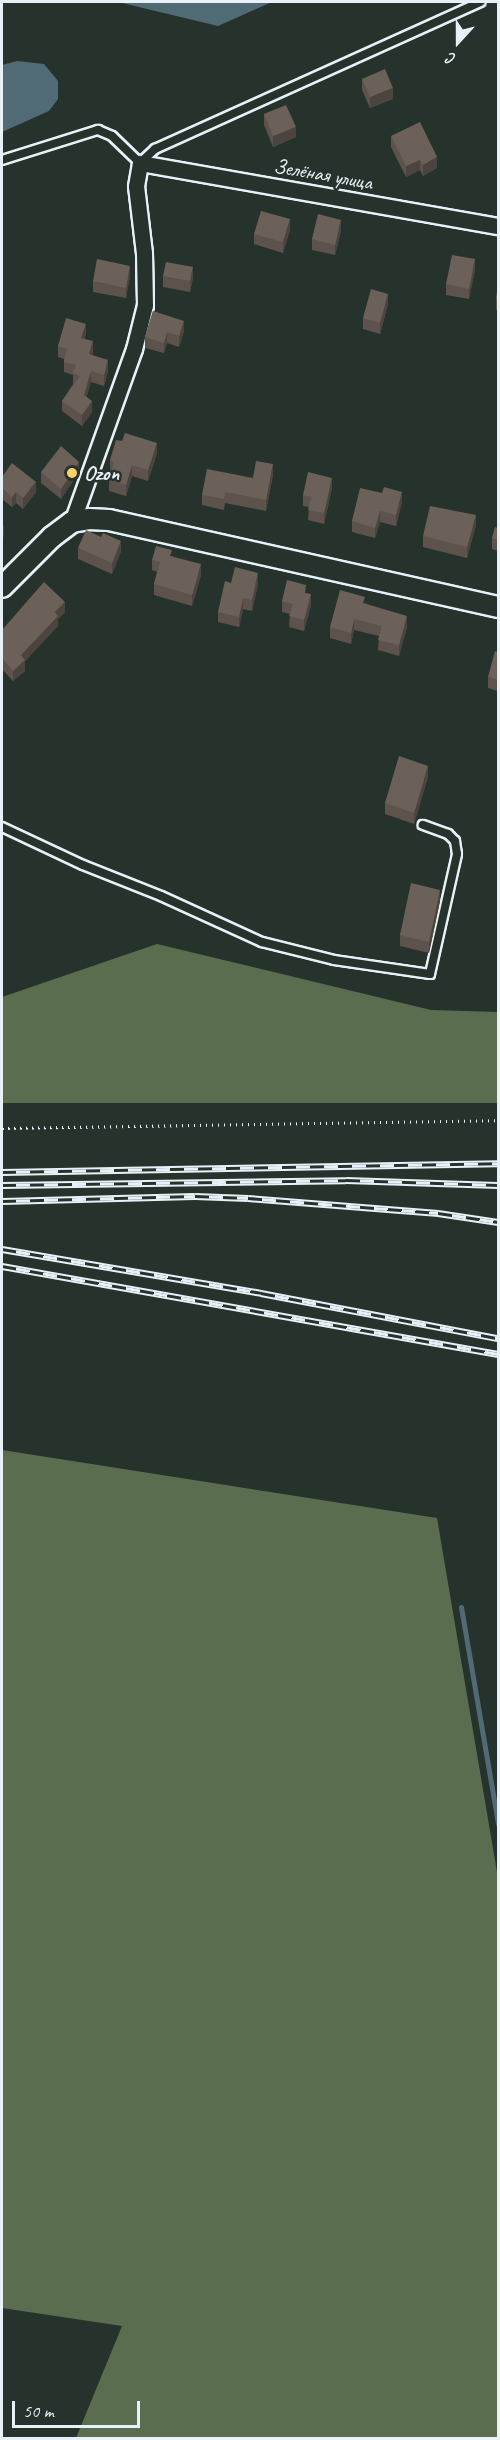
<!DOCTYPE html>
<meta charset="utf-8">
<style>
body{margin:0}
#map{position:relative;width:500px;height:2440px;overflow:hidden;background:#26332d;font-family:Caveat,sans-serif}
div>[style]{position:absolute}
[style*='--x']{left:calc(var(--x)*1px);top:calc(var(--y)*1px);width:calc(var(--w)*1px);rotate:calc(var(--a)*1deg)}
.green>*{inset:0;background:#5b6d4f}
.water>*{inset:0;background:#516b76}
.stream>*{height:5px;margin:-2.5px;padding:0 2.5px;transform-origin:2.5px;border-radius:2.5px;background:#516b76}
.path>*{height:3px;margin-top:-1.5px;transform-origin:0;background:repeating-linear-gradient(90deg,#e8f1f8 0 1.5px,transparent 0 6px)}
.roads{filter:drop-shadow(2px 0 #e8f1f8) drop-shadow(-2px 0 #e8f1f8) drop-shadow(0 2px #e8f1f8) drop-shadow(0 -2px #e8f1f8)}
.service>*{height:8px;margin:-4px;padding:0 4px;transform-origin:4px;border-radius:4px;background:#26332d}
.minor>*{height:15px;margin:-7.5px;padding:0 7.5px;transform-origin:7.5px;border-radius:7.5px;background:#26332d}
.tertiary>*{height:20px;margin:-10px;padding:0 10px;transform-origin:10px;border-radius:10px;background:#26332d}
.rail>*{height:7px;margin-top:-3.5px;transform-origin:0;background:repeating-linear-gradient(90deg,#26332d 0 14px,#e8f1f8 0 28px);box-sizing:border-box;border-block:2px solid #e8f1f8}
.wall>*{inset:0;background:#5d534c}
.shaded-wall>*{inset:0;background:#4c443e}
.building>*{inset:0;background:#6c6158}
.dots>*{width:16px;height:16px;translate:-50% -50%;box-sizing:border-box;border:3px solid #26332d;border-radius:50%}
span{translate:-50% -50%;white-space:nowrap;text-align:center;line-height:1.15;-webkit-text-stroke:5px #26332d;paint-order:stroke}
.street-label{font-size:21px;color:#e8f1f8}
.poi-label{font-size:21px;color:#e8f1f8;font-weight:700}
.left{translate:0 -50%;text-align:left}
.frame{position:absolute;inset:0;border:3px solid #e8f1f8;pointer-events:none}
.north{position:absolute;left:428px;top:12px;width:60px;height:60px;-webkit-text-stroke:4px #26332d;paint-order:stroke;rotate:201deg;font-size:16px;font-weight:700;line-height:24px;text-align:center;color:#e8f1f8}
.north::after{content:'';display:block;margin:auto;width:21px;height:27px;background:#e8f1f8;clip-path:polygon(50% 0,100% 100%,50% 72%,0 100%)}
.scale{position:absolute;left:12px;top:2401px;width:128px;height:27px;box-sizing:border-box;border:3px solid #e8f1f8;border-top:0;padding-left:8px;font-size:18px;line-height:21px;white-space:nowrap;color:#e8f1f8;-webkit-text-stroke:4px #26332d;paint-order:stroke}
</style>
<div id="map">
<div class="green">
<i style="clip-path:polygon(157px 944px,431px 1010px,498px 1012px,498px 1103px,2px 1103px,2px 997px)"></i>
<i style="clip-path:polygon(2px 1450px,437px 1518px,498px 1878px,498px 2438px,76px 2438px,122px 2326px,2px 2308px)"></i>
</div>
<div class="water">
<i style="clip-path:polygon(118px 2px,272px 2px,218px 26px)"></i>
<i style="clip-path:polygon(17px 61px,44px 64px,58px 81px,58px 99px,49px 111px,2px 132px,2px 65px)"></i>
</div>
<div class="stream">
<i style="--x:461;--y:1607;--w:220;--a:80.3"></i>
</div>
<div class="path">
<i style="--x:2;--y:1128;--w:496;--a:-0.9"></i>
</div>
<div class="roads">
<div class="service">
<i style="--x:2;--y:160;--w:101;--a:-17.4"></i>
<i style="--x:98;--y:130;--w:15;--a:23"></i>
<i style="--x:112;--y:136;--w:39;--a:44"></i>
<i style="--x:140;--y:163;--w:21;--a:-43"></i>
<i style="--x:155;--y:149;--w:357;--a:-24.3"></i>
<i style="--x:2;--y:827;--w:89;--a:25.1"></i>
<i style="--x:83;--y:865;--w:84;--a:21.7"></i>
<i style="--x:161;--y:896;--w:111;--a:24.5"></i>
<i style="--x:262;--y:942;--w:74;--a:14"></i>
<i style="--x:334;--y:960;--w:97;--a:8.3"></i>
<i style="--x:430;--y:974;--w:123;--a:-77.3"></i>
<i style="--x:457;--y:854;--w:13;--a:-99"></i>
<i style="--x:455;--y:841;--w:10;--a:-135"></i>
<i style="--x:448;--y:834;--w:27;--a:-160"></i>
</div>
<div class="minor">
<i style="--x:72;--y:522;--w:184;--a:-70.3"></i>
<i style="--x:134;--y:349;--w:45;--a:-76"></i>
<i style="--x:145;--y:305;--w:52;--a:-91.1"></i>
<i style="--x:144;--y:253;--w:67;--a:-96.8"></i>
<i style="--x:136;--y:186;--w:23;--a:-80"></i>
<i style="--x:140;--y:163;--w:364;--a:10"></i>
</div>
<div class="tertiary">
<i style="--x:2;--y:587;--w:71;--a:-45"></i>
<i style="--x:52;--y:537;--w:25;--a:-37"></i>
<i style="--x:72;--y:522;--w:17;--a:-10"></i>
<i style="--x:89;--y:519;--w:20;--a:3"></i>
<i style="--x:109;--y:520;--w:399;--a:12.6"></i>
</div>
</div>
<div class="rail">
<i style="--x:2;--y:1172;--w:496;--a:-1"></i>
<i style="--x:2;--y:1185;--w:344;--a:-0.8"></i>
<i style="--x:346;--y:1180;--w:152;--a:1.9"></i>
<i style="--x:2;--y:1201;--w:193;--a:-1.5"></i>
<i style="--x:195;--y:1196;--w:53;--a:2.2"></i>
<i style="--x:248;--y:1198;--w:191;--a:4.5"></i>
<i style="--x:438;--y:1213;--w:61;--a:8.5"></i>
<i style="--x:2;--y:1249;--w:263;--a:9.6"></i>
<i style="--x:261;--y:1293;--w:241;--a:10.8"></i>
<i style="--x:2;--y:1266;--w:504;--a:10.06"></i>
</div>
<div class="wall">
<i style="clip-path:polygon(362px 79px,393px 99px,370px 108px,362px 90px)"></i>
<i style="clip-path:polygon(264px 114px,296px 137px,273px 147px,264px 125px)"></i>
<i style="clip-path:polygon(391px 136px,437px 168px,423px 176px,420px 170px,406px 177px,391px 147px)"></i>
<i style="clip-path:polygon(290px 230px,283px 253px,254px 244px,254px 234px)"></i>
<i style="clip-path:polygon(341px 231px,335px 255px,312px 250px,312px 239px)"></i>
<i style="clip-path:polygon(475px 270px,469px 299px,446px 295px,446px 284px)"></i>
<i style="clip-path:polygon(130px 276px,126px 298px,93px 292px,93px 281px)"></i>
<i style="clip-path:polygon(163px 276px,193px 278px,190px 292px,163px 287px)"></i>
<i style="clip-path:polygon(498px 285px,498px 310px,496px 310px,496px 299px)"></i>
<i style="clip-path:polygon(388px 304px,380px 334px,363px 329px,363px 318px)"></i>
<i style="clip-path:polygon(153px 311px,184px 331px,179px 347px,167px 343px,164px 353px,145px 348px,145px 337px)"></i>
<i style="clip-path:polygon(86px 334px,84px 339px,93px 352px,92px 355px,108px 371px,104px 386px,91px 382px,86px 397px,92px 412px,82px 426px,62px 411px,62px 401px,73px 384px,73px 375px,64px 372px,64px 359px,58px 357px,58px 346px)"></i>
<i style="clip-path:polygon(157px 453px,148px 481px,132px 476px,126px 496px,109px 491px,109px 480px,111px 471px,110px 471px,110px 460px)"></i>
<i style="clip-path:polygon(41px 472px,79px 472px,61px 499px,41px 483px)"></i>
<i style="clip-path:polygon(273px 475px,266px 511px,225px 503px,224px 510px,202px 505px,202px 495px,253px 478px)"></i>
<i style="clip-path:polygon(2px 477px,36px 492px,23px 509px,16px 503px,12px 507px,2px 499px)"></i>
<i style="clip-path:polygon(332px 488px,324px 524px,308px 520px,309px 507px,303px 506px,303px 495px)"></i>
<i style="clip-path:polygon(402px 502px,396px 526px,380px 522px,375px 538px,352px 532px,352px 521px)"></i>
<i style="clip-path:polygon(476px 525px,467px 558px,423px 547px,423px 536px)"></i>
<i style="clip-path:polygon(498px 528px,498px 551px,492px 549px,492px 538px)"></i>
<i style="clip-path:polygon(78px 548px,121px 551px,112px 574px,78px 559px)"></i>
<i style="clip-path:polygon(172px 556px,201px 575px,192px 606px,154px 595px,154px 584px,157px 572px,152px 570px,152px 560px)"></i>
<i style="clip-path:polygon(231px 583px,258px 584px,252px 611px,243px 609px,239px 627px,218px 622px,218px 612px)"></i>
<i style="clip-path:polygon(306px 593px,311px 605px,304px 631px,289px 627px,290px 614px,282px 612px,282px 601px)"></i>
<i style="clip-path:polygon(365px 603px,407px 627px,399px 656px,378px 650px,379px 636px,354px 630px,351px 644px,330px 638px,330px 627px)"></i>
<i style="clip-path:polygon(65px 612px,58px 619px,58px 626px,25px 661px,25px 671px,13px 681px,2px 669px,2px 630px)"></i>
<i style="clip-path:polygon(498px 652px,498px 691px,488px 688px,488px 677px)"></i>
<i style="clip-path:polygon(428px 777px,414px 824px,385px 814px,385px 803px)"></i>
<i style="clip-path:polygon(440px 901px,429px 953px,400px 946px,400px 935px)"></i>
</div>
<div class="shaded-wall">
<i style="clip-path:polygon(393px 88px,393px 99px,370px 108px,370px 97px)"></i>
<i style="clip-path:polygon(296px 127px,296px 137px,273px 147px,273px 136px)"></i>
<i style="clip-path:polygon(437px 157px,437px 168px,423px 176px,423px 165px)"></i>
<i style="clip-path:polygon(420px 160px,420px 170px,406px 177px,406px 166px)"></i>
<i style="clip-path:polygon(290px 219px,290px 230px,283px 253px,283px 242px)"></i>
<i style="clip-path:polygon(341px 220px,341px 231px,335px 255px,335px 245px)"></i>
<i style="clip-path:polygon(475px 259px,475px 270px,469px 299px,469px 289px)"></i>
<i style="clip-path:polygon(130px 266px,130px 276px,126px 298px,126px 288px)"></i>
<i style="clip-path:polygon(193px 267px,193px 278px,190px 292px,190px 281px)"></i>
<i style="clip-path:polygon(388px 294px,388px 304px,380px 334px,380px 323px)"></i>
<i style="clip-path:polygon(184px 321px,184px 331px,179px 347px,179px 336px)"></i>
<i style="clip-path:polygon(86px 324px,86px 334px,81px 349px,81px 338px)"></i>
<i style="clip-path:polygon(167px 332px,167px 343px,164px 353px,164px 343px)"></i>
<i style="clip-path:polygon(93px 341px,93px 352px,89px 365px,89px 354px)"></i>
<i style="clip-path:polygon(108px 360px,108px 371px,104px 386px,104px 375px)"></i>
<i style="clip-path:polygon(91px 371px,91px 382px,84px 406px,84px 395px)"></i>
<i style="clip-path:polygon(92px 401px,92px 412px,82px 426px,82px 415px)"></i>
<i style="clip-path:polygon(157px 443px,157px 453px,148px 481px,148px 470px)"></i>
<i style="clip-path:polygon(79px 462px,79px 472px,61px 499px,61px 489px)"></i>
<i style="clip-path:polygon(273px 464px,273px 475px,266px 511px,266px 500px)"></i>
<i style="clip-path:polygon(132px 465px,132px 476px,126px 496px,126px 485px)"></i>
<i style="clip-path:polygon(332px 478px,332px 488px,324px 524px,324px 513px)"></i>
<i style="clip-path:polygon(36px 482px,36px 492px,23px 509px,23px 498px)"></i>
<i style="clip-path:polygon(16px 492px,16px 503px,12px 507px,12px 497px)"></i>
<i style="clip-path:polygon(402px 492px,402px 502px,396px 526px,396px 515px)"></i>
<i style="clip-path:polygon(380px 511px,380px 522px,375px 538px,375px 528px)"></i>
<i style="clip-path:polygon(476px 515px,476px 525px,467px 558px,467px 547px)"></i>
<i style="clip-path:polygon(4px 525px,4px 536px,2px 539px,2px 529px)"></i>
<i style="clip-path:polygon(121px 541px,121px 551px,112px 574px,112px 563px)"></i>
<i style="clip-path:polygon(201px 564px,201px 575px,192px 606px,192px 595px)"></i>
<i style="clip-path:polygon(258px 573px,258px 584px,252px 611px,252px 600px)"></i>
<i style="clip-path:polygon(311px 594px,311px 605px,304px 631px,304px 620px)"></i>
<i style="clip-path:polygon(243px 598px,243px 609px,239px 627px,239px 617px)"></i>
<i style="clip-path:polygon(65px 602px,65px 612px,58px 619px,58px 626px,25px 661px,25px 671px,13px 681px,13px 671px,21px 655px,55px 612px)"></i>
<i style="clip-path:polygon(407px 616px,407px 627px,399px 656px,399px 645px)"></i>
<i style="clip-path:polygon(354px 619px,354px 630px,351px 644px,351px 633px)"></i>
<i style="clip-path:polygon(428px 766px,428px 777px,414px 824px,414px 813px)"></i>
<i style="clip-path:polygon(440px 890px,440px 901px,429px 953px,429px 942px)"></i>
</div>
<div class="building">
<i style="clip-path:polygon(385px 69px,393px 88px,370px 97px,362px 79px)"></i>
<i style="clip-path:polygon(286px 105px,296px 127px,273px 136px,264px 114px)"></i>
<i style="clip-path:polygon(420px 122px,437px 157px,423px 165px,420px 160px,406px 166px,391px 136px)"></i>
<i style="clip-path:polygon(261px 211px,290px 219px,283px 242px,254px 234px)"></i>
<i style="clip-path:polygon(318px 214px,341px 220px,335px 245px,312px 239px)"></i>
<i style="clip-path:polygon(452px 255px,475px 259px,469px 289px,446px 284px)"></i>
<i style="clip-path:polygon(97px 259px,130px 266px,126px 288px,93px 281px)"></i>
<i style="clip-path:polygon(166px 262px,193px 267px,190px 281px,163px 276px)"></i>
<i style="clip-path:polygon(498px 285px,498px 299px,496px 299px)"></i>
<i style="clip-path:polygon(371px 289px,388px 294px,380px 323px,363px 318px)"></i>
<i style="clip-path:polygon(153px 311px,184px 321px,179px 336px,167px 332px,164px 343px,145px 337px)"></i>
<i style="clip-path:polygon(66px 318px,86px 324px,81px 338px,93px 341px,89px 354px,108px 360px,104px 375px,91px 371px,84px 395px,92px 401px,82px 415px,62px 401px,80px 376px,73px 373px,76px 365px,64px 362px,67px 349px,58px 346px)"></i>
<i style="clip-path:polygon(125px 433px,157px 443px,148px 470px,132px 465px,126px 485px,109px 480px,114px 462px,110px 460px,116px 440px,122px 441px)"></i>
<i style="clip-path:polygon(61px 446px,79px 462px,61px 489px,41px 472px)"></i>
<i style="clip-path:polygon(256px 461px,273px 464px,266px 500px,225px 492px,224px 499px,202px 495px,207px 469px,253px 478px)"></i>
<i style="clip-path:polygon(12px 463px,36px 482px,23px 498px,16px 492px,12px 497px,2px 488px,2px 477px)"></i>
<i style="clip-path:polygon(308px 472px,332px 478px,324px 513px,308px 510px,311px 497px,303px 495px)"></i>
<i style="clip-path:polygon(384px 487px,402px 492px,396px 515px,380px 511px,375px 528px,352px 521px,360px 488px,382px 493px)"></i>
<i style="clip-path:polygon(430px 506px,476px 515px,467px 547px,423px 536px)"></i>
<i style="clip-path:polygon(495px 527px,498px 528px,498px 540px,492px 538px)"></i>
<i style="clip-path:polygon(86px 530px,101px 537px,103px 533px,121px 541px,112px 563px,78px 548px)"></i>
<i style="clip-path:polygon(156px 546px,172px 550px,170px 556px,201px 564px,192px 595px,154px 584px,160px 562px,152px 560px)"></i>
<i style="clip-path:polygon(235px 567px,258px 573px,252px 600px,243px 598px,239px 617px,218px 612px,225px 581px,231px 583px)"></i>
<i style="clip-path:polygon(287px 580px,306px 585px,305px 593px,311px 594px,304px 620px,289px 616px,293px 604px,282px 601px)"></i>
<i style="clip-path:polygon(44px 582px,65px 602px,55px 612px,58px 616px,21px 655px,25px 660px,13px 671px,2px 658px,2px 630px)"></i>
<i style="clip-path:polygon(340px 590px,365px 597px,363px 603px,407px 616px,399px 645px,378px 640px,382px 626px,354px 619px,351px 633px,330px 627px)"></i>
<i style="clip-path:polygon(495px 651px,498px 652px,498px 680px,488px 677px)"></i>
<i style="clip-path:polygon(399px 756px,428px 766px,414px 813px,385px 803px)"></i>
<i style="clip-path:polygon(411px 883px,440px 890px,429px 942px,400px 935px)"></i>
</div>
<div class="dots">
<i style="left:72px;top:473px;background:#ffd166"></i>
</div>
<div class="street-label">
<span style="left:323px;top:174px;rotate:10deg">Зелёная улица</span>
</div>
<div class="poi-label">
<span class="left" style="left:84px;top:473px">Ozon</span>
</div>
<div class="frame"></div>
<div class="north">С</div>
<div class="scale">50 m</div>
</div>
